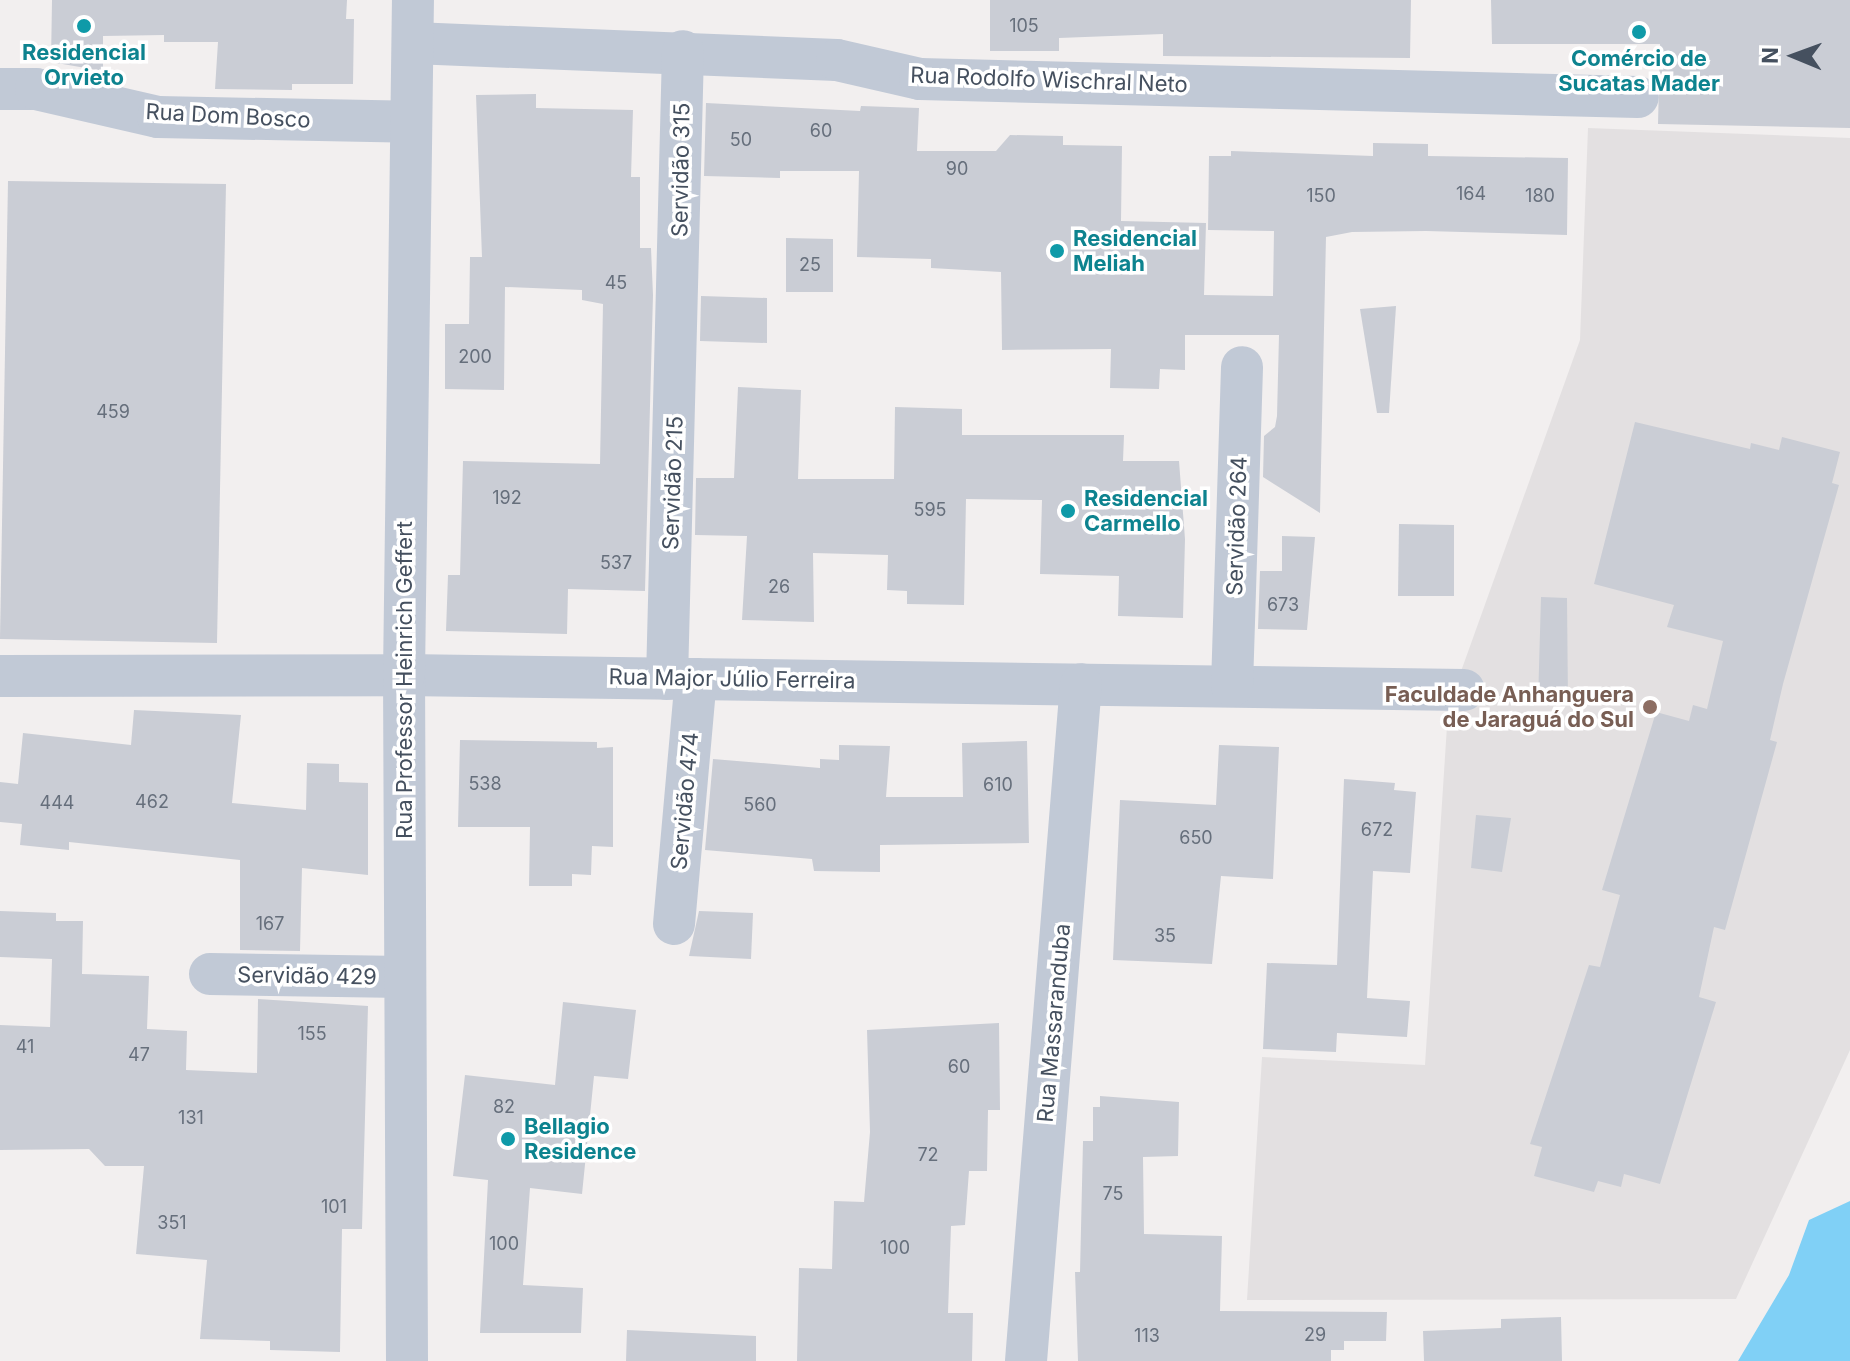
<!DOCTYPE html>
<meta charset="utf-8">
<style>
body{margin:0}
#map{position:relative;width:1850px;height:1361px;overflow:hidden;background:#f2efef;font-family:Inter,sans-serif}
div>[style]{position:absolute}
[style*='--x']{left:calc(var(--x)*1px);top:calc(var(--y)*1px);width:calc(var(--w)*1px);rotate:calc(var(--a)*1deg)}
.education>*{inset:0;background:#e3e0e1}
.water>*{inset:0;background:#80d0f6}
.building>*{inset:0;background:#cacdd5}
.street>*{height:42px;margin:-21px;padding:0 21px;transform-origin:21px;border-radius:21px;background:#c1c9d6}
.dots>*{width:22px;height:22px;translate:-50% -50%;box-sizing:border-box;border:4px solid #fff;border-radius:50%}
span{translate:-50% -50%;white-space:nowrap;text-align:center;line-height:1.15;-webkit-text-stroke:7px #fff;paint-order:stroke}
.number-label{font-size:18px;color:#666f7c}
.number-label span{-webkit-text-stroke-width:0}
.culture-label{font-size:22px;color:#0d838f;font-weight:700}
.left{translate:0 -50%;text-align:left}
.street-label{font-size:22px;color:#45505f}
.education-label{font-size:22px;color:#785e54;font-weight:700}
.right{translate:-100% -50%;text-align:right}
.north{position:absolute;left:1754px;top:16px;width:80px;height:80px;-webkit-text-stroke:6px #fff;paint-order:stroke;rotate:271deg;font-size:22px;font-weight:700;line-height:32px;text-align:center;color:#45505f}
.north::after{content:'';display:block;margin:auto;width:28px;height:36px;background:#45505f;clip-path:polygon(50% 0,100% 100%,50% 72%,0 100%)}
</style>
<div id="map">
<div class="education">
<i style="clip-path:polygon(1588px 128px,1850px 138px,1850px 1050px,1736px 1299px,1247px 1300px,1262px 1057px,1425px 1065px,1447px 726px,1455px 688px,1580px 340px)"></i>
</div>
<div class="water">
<i style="clip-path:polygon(1850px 1201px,1850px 1361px,1738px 1361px,1789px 1275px,1809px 1220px)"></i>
</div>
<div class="building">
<i style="clip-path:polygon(52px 0,347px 0,346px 19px,354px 19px,353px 84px,292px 84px,292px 90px,215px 89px,218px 42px,164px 42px,164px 35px,103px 36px,103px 71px,51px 62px)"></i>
<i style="clip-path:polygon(990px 0,1411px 0,1410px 58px,1163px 56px,1163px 34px,1059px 38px,1059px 51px,990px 51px)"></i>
<i style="clip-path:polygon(1491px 0,1850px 0,1850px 128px,1658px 124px,1660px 44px,1492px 44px)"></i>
<i style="clip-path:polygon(536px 94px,536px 108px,633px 110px,631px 177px,640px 177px,640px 248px,651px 248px,653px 295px,645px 591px,568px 589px,567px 634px,446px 631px,448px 575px,460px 575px,463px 461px,600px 464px,603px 304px,582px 300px,582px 290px,505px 287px,504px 390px,445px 389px,445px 324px,469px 324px,470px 257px,482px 257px,476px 95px)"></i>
<i style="clip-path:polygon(706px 103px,860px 111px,861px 106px,919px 108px,917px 151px,996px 151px,1010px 135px,1063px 136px,1063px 145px,1122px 146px,1121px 221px,1206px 223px,1204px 295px,1273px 296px,1274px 231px,1208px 230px,1209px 156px,1231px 156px,1231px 151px,1373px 156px,1373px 143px,1428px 144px,1428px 156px,1568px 158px,1567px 235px,1426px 231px,1352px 232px,1326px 237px,1320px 513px,1263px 477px,1264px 436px,1275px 427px,1277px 416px,1279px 335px,1185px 335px,1185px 370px,1160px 369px,1159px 389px,1110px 388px,1111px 349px,1002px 350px,1001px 272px,931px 268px,931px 259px,857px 257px,859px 171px,780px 171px,780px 178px,704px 176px)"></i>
<i style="clip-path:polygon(8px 181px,226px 184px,217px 643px,0 639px)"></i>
<i style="clip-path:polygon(786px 238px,833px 239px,833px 292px,786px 292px)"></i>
<i style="clip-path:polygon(701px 296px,767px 298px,767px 343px,700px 341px)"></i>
<i style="clip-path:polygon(1396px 306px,1389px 413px,1377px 413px,1360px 309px)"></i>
<i style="clip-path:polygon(738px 387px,801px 390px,798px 479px,894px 479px,895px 407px,962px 409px,962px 435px,1124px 435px,1123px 461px,1179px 461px,1185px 539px,1183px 618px,1118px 616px,1119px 576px,1040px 574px,1042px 500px,966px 499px,964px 605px,907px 604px,907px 591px,887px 590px,888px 555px,813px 553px,814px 622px,742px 620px,747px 536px,695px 535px,696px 478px,734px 478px)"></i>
<i style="clip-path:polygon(1635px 422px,1750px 449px,1751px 443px,1779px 450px,1782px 437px,1840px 452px,1832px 483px,1839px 485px,1783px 684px,1770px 740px,1777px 742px,1725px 930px,1714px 927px,1699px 997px,1716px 1002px,1660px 1184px,1624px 1174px,1621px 1187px,1598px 1181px,1594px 1192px,1534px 1176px,1542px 1147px,1530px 1144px,1589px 965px,1600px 967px,1620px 895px,1602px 890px,1656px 712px,1689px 721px,1693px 705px,1707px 709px,1723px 641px,1667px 627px,1674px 605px,1594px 584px)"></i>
<i style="clip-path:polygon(1399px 524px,1454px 525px,1454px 596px,1398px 596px)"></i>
<i style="clip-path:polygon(1282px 536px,1315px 537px,1307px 630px,1258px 629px,1260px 571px,1282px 571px)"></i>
<i style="clip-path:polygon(1541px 597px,1567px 598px,1568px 702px,1538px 702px)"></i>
<i style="clip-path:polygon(134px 710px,241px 715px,232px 803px,306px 810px,307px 763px,339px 764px,339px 782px,368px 783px,368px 875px,302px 868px,300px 951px,240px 950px,240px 860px,69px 842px,69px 850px,20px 845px,22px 824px,0 822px,0 782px,18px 784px,23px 733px,131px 745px)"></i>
<i style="clip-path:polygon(460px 740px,597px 742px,597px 748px,613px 747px,613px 847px,592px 846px,591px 875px,572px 874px,572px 886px,529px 886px,530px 827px,458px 827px)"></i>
<i style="clip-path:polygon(1027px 741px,1029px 843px,880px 845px,880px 872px,814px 871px,812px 859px,705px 850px,713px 759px,820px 768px,820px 759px,839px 760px,839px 745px,890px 746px,886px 797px,963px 797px,962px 743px)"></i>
<i style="clip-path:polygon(1219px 745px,1279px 747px,1273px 879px,1221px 876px,1212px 964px,1113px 960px,1120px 800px,1216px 805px)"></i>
<i style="clip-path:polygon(1344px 779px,1395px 783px,1394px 790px,1416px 792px,1410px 873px,1373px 871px,1367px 998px,1410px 1001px,1407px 1037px,1337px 1033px,1336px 1052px,1263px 1049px,1267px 963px,1337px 965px)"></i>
<i style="clip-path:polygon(1476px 815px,1511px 818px,1502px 872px,1471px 868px)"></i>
<i style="clip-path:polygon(0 911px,56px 913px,56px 921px,83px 921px,82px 974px,149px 976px,147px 1029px,187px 1031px,186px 1070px,257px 1073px,258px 999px,368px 1006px,362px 1229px,342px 1229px,340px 1352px,270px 1350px,270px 1341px,200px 1339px,207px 1260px,136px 1254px,144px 1166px,105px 1166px,89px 1149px,0 1150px,0 1025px,50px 1027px,52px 959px,0 957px)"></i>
<i style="clip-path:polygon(699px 911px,753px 913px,751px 959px,689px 956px)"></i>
<i style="clip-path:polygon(563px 1002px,636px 1010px,628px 1079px,594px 1076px,582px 1194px,530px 1188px,523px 1285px,583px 1288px,581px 1333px,480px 1333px,488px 1180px,453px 1176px,465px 1075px,555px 1085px)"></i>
<i style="clip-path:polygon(999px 1023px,1000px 1110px,988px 1110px,987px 1171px,969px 1171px,965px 1225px,951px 1226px,948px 1313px,973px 1313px,972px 1361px,797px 1361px,799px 1268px,832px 1269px,834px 1201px,864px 1202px,870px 1132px,867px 1030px)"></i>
<i style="clip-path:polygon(1100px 1096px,1179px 1102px,1178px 1156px,1143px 1157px,1144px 1234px,1222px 1236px,1220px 1311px,1387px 1312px,1386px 1341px,1344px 1341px,1344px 1350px,1331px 1350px,1331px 1361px,1078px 1361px,1075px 1272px,1080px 1272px,1083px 1141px,1093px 1141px,1093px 1107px,1100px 1107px)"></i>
<i style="clip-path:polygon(1561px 1317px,1562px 1361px,1424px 1361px,1423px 1331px,1501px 1328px,1501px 1319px)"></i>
<i style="clip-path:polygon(627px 1330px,756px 1336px,756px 1361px,626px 1361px)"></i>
</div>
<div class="street">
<i style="--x:413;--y:43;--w:424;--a:2.3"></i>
<i style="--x:837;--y:60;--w:85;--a:12.9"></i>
<i style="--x:920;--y:79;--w:718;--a:1.44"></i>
<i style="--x:0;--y:89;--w:36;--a:0"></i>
<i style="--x:36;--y:89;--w:125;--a:12.9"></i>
<i style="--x:158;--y:117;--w:252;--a:1.1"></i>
<i style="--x:0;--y:676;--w:404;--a:-0.1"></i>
<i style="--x:404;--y:675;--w:1060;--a:0.81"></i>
<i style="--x:667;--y:679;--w:628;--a:-88.54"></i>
<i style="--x:1232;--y:686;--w:319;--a:-88.2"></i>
<i style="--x:674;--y:924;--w:246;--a:-84.9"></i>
<i style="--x:210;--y:974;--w:194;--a:0.9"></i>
<i style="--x:407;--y:1361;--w:686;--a:-90.25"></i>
<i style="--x:404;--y:675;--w:675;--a:-89.24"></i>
<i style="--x:1026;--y:1361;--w:679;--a:-85.36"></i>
</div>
<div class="dots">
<i style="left:84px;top:26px;background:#0f9aa8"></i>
<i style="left:1639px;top:32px;background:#0f9aa8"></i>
<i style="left:1057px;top:251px;background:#0f9aa8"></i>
<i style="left:1068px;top:511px;background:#0f9aa8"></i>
<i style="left:1650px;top:707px;background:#8d6e63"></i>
<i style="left:508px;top:1139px;background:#0f9aa8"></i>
</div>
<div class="number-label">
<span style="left:1024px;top:26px">105</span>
<span style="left:821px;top:131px">60</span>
<span style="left:741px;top:140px">50</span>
<span style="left:957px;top:169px">90</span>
<span style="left:1471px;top:194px">164</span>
<span style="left:1321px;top:196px">150</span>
<span style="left:1540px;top:196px">180</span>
<span style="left:810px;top:265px">25</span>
<span style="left:616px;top:283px">45</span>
<span style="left:475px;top:357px">200</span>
<span style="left:113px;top:412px">459</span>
<span style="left:507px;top:498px">192</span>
<span style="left:930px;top:510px">595</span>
<span style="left:616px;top:563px">537</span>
<span style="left:779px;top:587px">26</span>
<span style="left:1283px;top:605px">673</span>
<span style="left:485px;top:784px">538</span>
<span style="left:998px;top:785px">610</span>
<span style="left:152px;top:802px">462</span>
<span style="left:57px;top:803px">444</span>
<span style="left:760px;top:805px">560</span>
<span style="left:1377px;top:830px">672</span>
<span style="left:1196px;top:838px">650</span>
<span style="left:270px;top:924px">167</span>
<span style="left:1165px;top:936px">35</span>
<span style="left:312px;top:1034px">155</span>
<span style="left:25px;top:1047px">41</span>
<span style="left:139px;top:1055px">47</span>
<span style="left:959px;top:1067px">60</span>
<span style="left:504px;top:1107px">82</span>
<span style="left:191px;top:1118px">131</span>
<span style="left:928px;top:1155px">72</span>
<span style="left:1113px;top:1194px">75</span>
<span style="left:334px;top:1207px">101</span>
<span style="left:172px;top:1223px">351</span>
<span style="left:504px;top:1244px">100</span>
<span style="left:895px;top:1248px">100</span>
<span style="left:1315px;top:1335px">29</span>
<span style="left:1147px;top:1336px">113</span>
</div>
<div class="culture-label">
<span style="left:84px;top:65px">Residencial<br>Orvieto</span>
<span style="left:1639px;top:71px">Comércio de<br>Sucatas Mader</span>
<span class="left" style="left:1073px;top:251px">Residencial<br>Meliah</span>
<span class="left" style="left:1084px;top:511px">Residencial<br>Carmello</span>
<span class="left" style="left:524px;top:1139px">Bellagio<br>Residence</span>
</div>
<div class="street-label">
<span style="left:1049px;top:80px;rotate:2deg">Rua Rodolfo Wischral Neto</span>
<span style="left:228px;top:116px;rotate:3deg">Rua Dom Bosco</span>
<span style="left:681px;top:170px;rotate:-89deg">Servidão 315</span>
<span style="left:673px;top:483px;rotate:-88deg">Servidão 215</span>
<span style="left:1237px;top:526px;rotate:-88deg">Servidão 264</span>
<span style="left:732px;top:679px;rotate:1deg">Rua Major Júlio Ferreira</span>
<span style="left:405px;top:680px;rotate:-90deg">Rua Professor Heinrich Geffert</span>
<span style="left:685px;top:801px;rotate:-85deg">Servidão 474</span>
<span style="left:307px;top:976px;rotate:1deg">Servidão 429</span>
<span style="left:1054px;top:1023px;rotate:-85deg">Rua Massaranduba</span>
</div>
<div class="education-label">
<span class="right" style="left:1634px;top:707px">Faculdade Anhanguera<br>de Jaraguá do Sul</span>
</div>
<div class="north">N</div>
</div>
